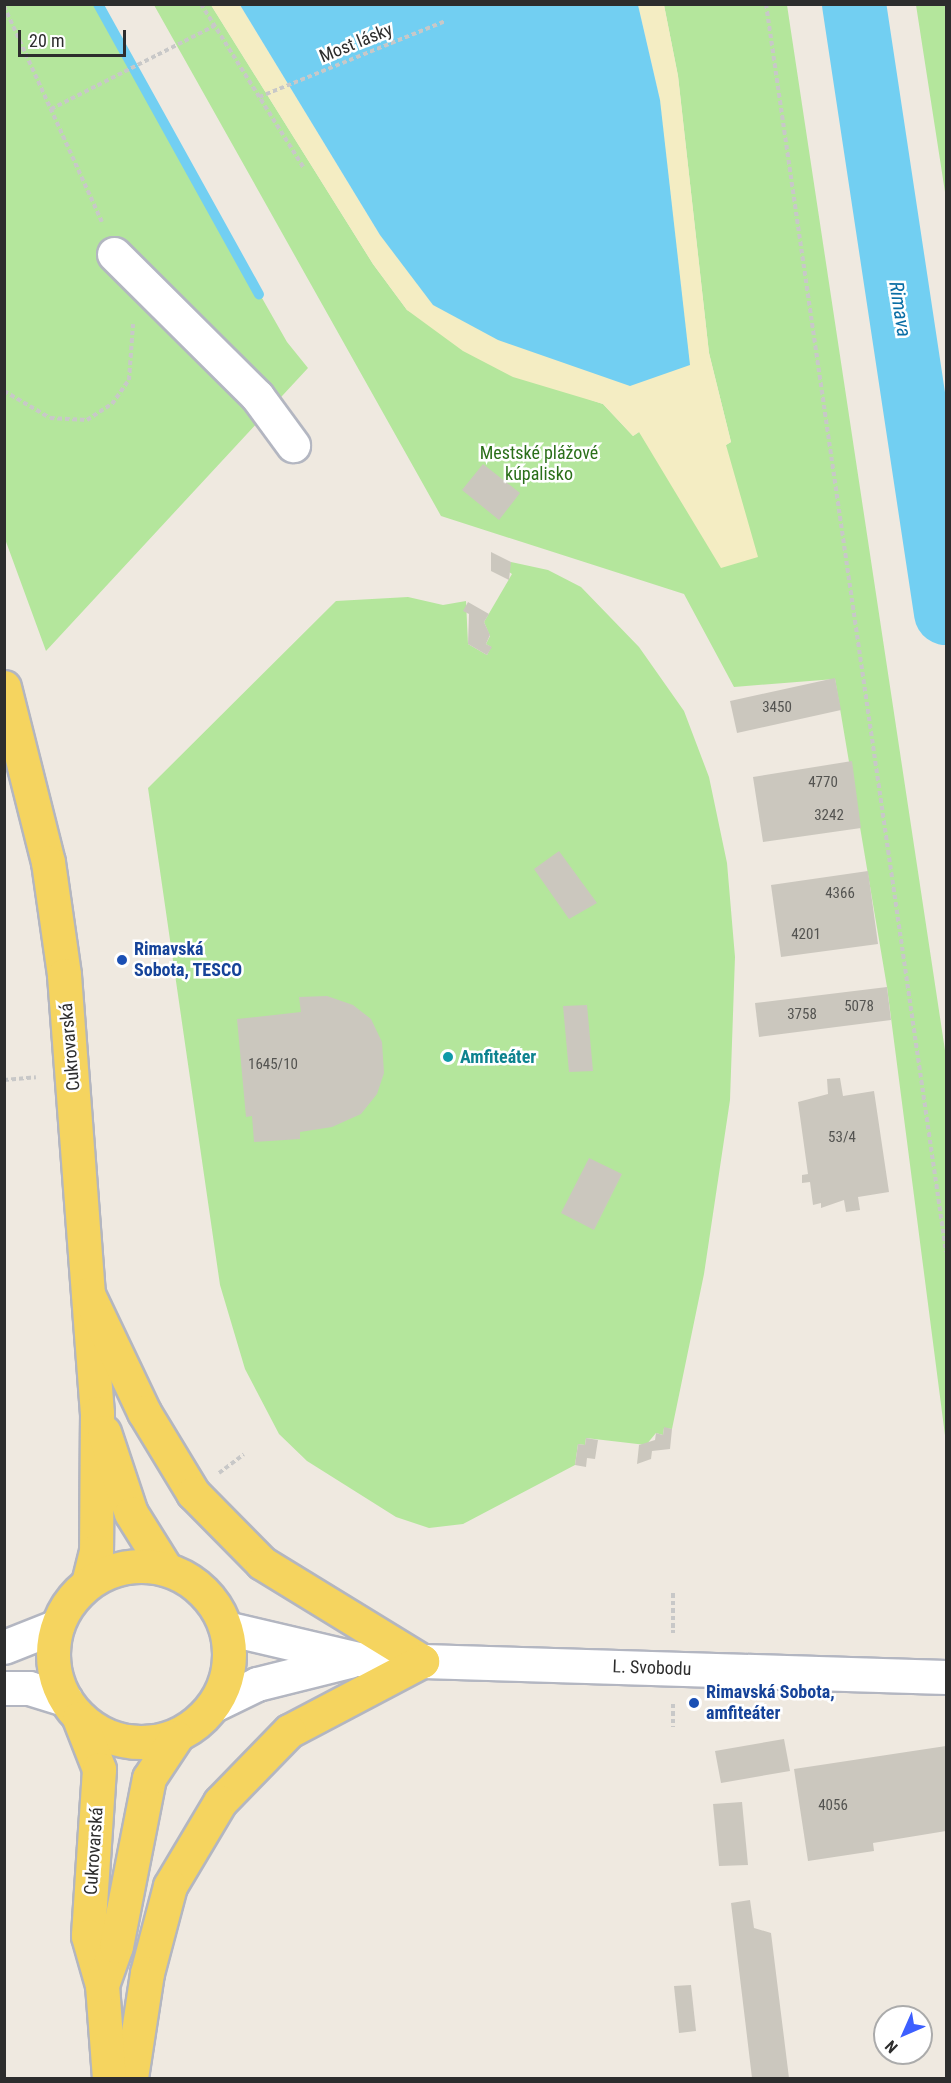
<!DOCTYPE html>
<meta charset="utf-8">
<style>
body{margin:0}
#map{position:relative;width:951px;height:2083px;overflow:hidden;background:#efe9e0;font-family:"Roboto Condensed",sans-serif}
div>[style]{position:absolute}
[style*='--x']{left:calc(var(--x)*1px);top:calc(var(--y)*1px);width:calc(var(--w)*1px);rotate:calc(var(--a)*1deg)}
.green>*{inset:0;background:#b4e69c}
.sand>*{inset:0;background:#f4edc3}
.water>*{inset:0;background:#72cff2}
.stream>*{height:10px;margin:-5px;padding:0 5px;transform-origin:5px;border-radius:5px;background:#72cff2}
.river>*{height:64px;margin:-32px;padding:0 32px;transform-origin:32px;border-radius:32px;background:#72cff2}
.building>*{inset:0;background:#cbc7be}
.path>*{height:4px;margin-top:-2px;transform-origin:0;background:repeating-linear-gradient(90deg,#c8c8c8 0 4.5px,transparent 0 7.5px)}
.roads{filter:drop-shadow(2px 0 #b3b6c1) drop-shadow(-2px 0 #b3b6c1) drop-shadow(0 2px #b3b6c1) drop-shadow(0 -2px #b3b6c1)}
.minor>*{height:33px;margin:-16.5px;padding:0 16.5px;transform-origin:16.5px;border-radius:16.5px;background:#fff}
.major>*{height:33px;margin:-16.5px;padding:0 16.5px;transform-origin:16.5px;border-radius:16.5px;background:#f5d45f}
.major>.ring{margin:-16.5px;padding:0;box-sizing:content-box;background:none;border:33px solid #f5d45f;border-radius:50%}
.dots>*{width:16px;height:16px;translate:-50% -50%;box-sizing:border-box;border:3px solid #fff;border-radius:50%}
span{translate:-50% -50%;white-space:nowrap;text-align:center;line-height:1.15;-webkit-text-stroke:5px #fff;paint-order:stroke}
.number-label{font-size:15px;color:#545451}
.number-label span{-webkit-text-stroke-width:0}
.street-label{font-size:18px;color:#2d2d2d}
.park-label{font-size:18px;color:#2a6f19}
.transit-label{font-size:18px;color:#164399;font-weight:700}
.left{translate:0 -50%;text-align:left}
.culture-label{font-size:18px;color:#0d838f;font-weight:700}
.water-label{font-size:20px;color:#0a6ea5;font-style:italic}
.frame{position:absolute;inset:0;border:6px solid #2d2d2d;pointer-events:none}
.north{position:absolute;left:873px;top:2005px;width:60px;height:60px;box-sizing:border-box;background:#fff;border:2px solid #ababab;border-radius:50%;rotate:225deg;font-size:16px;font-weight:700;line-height:24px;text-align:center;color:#2d2d2d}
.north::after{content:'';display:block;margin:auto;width:21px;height:27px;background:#3d5fff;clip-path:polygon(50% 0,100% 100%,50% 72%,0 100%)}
.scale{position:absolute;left:18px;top:30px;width:108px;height:27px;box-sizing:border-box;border:3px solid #2d2d2d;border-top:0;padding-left:8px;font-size:18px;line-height:21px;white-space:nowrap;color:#2d2d2d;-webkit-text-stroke:4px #fff;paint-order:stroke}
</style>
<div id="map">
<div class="green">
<i style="clip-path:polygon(5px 5px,95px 5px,287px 342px,308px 368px,46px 651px,5px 539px)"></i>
<i style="clip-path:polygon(154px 5px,211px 5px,373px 264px,407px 310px,559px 389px,603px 404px,633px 436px,639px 432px,726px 445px,731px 442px,709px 353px,678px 76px,664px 5px,787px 5px,946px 1057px,946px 1443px,887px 987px,835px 679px,734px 687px,684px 594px,441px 516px)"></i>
<i style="clip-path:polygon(916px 5px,946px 5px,946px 202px,945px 192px)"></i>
<i style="clip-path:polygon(511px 562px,548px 570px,581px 587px,639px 647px,684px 711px,709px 777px,727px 863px,735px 957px,730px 1100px,704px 1274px,672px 1429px,664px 1428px,663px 1435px,656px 1433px,646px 1445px,586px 1438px,585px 1445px,578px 1444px,575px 1465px,463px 1524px,429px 1528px,396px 1517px,307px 1461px,279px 1434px,245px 1369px,220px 1285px,148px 788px,336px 601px,408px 597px,443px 605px,466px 601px,468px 644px,487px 655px,491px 647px,486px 644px,490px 636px,484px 622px,512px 574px,506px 570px)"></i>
</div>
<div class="sand">
<i style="clip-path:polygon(211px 5px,240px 5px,380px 235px,660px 100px,638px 5px,664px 5px,678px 76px,709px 353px,731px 442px,726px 445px,758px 557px,721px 568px,639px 432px,633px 436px,603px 404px,513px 377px,463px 351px,407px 310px,373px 264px)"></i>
</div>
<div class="water">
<i style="clip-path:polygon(240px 5px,638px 5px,660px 100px,690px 365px,630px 386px,498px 340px,433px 305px,380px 235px)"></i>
</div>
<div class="stream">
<i style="--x:98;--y:4;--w:332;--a:61"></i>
</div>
<div class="river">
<i style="--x:854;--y:4;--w:616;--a:81.41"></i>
</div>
<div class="building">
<i style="clip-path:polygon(483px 464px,520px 493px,499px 520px,462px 490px)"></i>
<i style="clip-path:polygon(491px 552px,511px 562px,509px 580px,491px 571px)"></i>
<i style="clip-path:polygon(468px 602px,489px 614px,484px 622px,490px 635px,486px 644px,492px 647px,487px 655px,468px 644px,469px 614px,463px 611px)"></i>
<i style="clip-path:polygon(835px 678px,841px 710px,737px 733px,730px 701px)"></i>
<i style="clip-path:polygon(852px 761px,861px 828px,763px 842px,753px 777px)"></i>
<i style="clip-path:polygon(559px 851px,597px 903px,569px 919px,534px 869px)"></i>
<i style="clip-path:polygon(868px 871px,878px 944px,781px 957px,771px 885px)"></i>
<i style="clip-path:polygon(887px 987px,891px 1020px,759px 1037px,755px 1003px)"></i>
<i style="clip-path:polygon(327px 996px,353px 1005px,371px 1019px,382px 1042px,384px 1073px,377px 1094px,361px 1114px,332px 1127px,300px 1132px,300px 1139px,254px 1142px,252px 1116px,246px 1117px,237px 1019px,301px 1012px,299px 997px)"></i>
<i style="clip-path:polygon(587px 1005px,593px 1071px,569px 1072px,563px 1006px)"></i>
<i style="clip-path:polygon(840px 1078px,843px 1096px,874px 1091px,889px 1192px,858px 1197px,860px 1210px,846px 1212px,844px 1200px,821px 1208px,821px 1203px,813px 1205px,810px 1182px,802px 1183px,802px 1175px,808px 1174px,798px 1102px,828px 1094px,827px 1079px)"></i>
<i style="clip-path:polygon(589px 1158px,622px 1174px,594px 1230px,561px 1213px)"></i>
<i style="clip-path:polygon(664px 1427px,672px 1429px,670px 1449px,652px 1451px,651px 1459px,637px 1464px,639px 1445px,655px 1440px,656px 1433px,663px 1435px)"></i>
<i style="clip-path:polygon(586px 1438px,598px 1440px,595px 1459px,587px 1458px,586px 1467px,575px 1465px,578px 1444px,585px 1445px)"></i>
<i style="clip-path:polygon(784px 1739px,790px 1771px,721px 1783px,715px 1751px)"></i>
<i style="clip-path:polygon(946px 1746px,946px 1831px,873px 1843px,874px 1851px,808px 1861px,794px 1769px)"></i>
<i style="clip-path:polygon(742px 1802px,748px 1865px,719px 1866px,713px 1804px)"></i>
<i style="clip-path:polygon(750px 1900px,754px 1928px,771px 1933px,789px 2078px,752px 2078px,731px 1903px)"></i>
<i style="clip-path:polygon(691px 1985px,696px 2031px,679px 2033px,674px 1986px)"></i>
</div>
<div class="path">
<i style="--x:201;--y:4;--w:194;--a:57.9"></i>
<i style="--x:766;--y:4;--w:1261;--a:81.79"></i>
<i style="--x:4;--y:6;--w:237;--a:65.6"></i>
<i style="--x:259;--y:97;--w:201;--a:-22.2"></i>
<i style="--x:51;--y:109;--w:183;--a:-27"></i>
<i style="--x:4;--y:391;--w:53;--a:30.4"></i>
<i style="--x:50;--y:418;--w:37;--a:3"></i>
<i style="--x:87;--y:420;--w:30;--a:-33"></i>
<i style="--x:112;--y:404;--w:29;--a:-55"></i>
<i style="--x:129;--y:380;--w:56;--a:-85.9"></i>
<i style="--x:4;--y:1080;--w:32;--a:-5"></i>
<i style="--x:219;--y:1473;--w:31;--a:-37"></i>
<i style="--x:673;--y:1593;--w:40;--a:90"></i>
<i style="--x:673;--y:1704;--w:23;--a:90"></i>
</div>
<div class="roads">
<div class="minor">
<i style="--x:114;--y:254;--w:202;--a:44.8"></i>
<i style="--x:257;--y:396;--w:61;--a:53.7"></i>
<i style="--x:226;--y:1628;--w:136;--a:13.2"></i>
<i style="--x:358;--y:1659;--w:588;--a:1.75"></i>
<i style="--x:4;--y:1647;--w:57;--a:-21.6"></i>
<i style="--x:4;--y:1688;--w:25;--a:0"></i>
<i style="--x:29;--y:1688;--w:38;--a:17"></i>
<i style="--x:214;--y:1705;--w:48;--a:-26"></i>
<i style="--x:257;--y:1684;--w:95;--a:-14"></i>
</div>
<div class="major">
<i style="--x:4;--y:687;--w:180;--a:75.9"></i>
<i style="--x:48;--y:862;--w:114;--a:81.9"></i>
<i style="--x:64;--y:975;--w:439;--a:85.7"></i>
<i style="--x:97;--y:1413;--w:138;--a:90.4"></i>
<i style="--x:96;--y:1551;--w:33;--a:104"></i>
<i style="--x:88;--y:1294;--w:131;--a:64.6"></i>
<i style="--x:144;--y:1412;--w:95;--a:58.8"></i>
<i style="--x:193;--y:1493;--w:98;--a:45.4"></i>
<i style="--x:262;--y:1563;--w:188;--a:31.5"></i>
<i style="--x:422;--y:1661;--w:150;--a:152.2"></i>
<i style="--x:289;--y:1731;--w:99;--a:134.2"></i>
<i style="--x:220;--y:1802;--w:98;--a:120.8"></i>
<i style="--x:170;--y:1886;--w:90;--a:104.8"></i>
<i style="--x:147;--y:1973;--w:106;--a:98.7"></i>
<i style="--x:104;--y:1432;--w:85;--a:71.6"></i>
<i style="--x:131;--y:1513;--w:66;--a:58"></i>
<i class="ring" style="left:53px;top:1566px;width:143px;height:143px"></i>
<i style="--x:79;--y:1718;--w:55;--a:68.6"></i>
<i style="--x:99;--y:1769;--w:167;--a:93.8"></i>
<i style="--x:88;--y:1936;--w:51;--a:74.1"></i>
<i style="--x:102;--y:1985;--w:93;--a:85.7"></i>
<i style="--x:102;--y:1985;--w:41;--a:-70.3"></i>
<i style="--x:116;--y:1946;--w:171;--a:-78.9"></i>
<i style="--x:149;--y:1778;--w:49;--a:-56.6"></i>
</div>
</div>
<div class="dots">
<i style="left:122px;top:960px;background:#1a4fb4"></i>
<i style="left:448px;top:1057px;background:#0f9aa8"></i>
<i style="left:694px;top:1703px;background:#1a4fb4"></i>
</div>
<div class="number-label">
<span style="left:777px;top:708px">3450</span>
<span style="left:823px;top:783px">4770</span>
<span style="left:829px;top:816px">3242</span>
<span style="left:840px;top:894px">4366</span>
<span style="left:806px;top:935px">4201</span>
<span style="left:859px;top:1007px">5078</span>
<span style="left:802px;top:1015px">3758</span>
<span style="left:273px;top:1065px">1645/10</span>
<span style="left:842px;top:1138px">53/4</span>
<span style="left:833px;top:1806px">4056</span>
</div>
<div class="street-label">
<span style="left:356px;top:43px;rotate:-22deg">Most lásky</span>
<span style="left:70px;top:1047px;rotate:-95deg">Cukrovarská</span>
<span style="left:652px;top:1668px;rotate:2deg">L. Svobodu</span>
<span style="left:94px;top:1851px;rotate:-86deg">Cukrovarská</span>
</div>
<div class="park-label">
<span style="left:539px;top:464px">Mestské plážové<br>kúpalisko</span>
</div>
<div class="transit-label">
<span class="left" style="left:134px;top:960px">Rimavská<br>Sobota, TESCO</span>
<span class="left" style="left:706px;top:1703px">Rimavská Sobota,<br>amfiteáter</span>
</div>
<div class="culture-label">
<span class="left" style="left:460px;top:1057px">Amfiteáter</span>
</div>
<div class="water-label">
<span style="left:900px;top:309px;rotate:81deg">Rimava</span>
</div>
<div class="frame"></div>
<div class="north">N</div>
<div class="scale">20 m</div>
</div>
